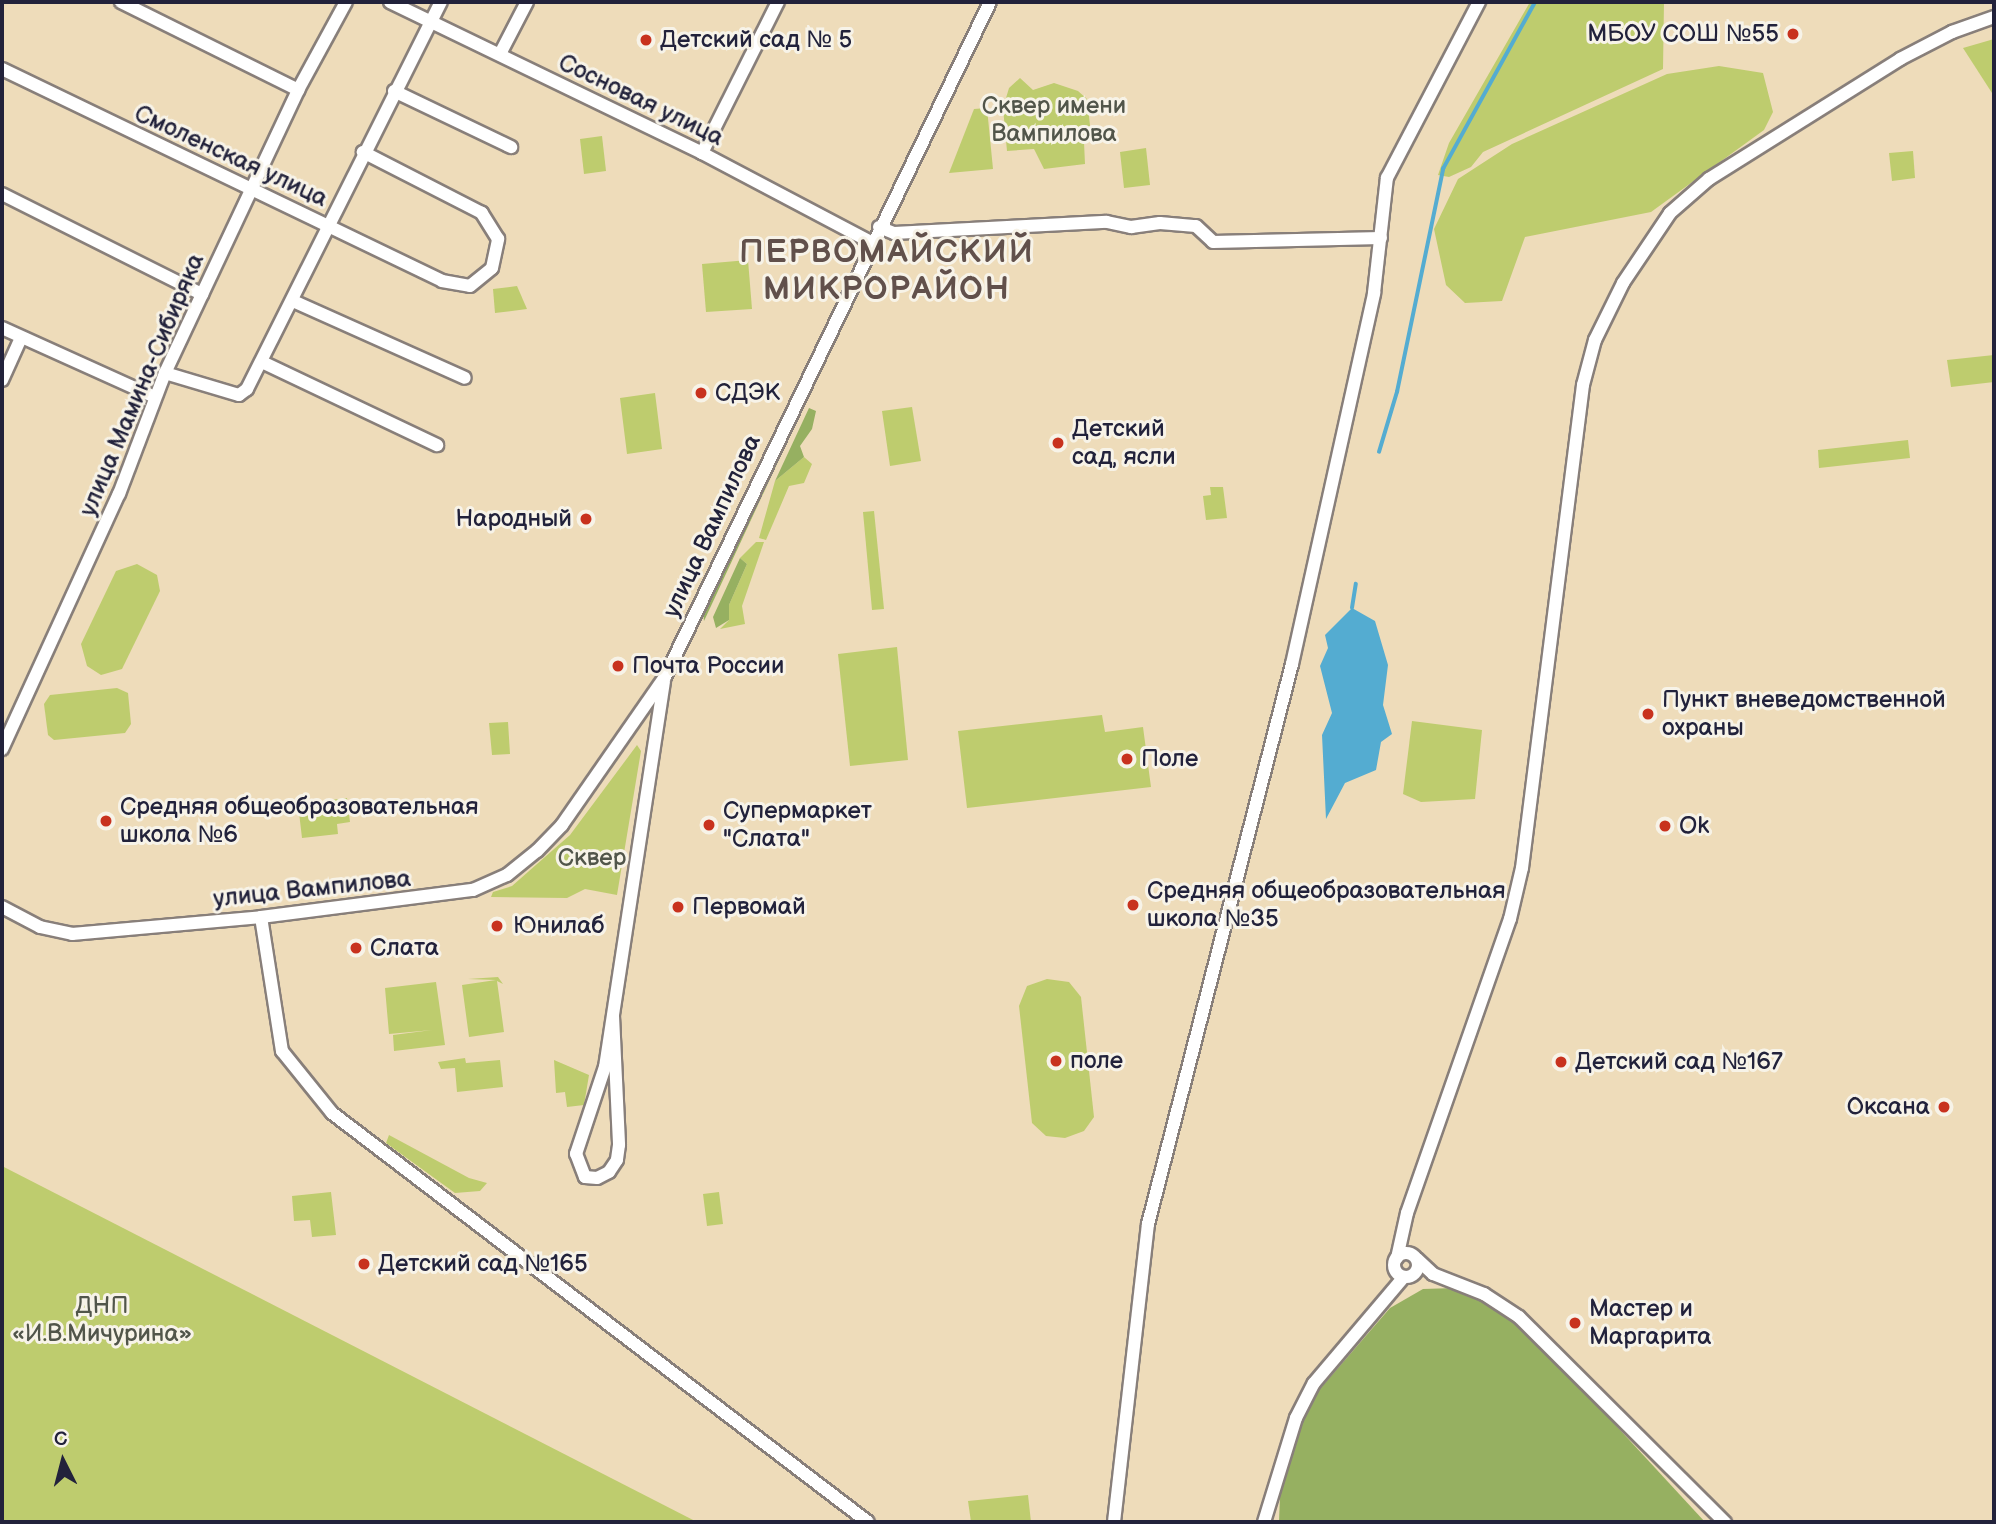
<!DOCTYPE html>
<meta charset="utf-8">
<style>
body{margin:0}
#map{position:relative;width:1996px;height:1524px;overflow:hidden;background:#eedcba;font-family:"Balsamiq Sans",sans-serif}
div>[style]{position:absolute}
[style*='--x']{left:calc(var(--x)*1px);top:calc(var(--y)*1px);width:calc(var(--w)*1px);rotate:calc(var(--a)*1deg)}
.green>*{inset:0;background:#becc6e}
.forest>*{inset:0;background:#96b061}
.water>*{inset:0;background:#54acd1}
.stream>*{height:3.5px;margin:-1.75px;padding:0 1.75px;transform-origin:1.75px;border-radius:1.75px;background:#54acd1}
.roads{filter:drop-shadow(2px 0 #887f7a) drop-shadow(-2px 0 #887f7a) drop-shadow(0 2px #887f7a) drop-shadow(0 -2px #887f7a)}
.minor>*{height:12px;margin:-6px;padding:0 6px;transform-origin:6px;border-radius:6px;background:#fff}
.minor>.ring{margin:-6px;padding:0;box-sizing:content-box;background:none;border:12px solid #fff;border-radius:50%}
.dots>*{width:19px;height:19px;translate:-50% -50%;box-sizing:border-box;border:4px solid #f7f3e8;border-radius:50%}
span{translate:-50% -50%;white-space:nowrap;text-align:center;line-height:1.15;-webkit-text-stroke:6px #f7f3e8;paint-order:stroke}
.poi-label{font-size:24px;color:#22223b}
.right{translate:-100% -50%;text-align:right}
.left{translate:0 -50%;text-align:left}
.street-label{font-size:24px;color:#22223b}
.park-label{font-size:24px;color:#51554a}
.district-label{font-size:32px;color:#61504b;font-weight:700;letter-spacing:2px}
.frame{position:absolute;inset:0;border:4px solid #22223b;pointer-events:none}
.north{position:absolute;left:28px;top:1426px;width:70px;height:70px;-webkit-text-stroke:5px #f7f3e8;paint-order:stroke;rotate:354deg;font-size:19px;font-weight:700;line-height:28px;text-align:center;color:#22223b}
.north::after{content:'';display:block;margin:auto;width:24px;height:32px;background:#22223b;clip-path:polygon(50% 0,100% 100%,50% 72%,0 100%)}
</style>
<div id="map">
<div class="green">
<i style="clip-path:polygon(1530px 2px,1664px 2px,1663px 69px,1483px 152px,1471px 167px,1449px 177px,1438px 175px,1449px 143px)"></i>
<i style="clip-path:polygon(1994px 39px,1994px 93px,1992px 93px,1963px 48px)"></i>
<i style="clip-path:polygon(1719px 66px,1763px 73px,1773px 112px,1764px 130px,1651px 212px,1525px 237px,1502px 301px,1465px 303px,1446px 285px,1434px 229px,1458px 179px,1512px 144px,1667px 74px)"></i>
<i style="clip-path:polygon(1020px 78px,1033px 90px,1054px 83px,1078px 91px,1087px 99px,1091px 134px,1084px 142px,1085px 164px,1044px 169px,1034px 149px,1007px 151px,1003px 108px,1009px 88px)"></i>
<i style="clip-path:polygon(987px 108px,993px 169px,949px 173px,974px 109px)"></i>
<i style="clip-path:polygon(602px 136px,606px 171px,584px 174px,580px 139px)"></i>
<i style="clip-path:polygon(1146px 148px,1150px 185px,1124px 188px,1120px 152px)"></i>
<i style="clip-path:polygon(1913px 151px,1915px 178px,1892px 181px,1889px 153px)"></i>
<i style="clip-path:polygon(748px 260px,752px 309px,706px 312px,702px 264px)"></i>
<i style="clip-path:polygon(517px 286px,527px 309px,495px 313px,493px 289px)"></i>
<i style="clip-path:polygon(1994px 355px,1994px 382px,1951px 387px,1947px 360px)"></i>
<i style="clip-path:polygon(655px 393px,662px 449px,627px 454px,620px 398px)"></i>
<i style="clip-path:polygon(912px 407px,921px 461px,890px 466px,882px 411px)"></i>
<i style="clip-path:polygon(1908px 440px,1910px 458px,1819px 468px,1818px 450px)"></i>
<i style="clip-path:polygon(804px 457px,812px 464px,804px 483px,789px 486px,766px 540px,759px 538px,775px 481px)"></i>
<i style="clip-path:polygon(1210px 487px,1223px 487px,1227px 518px,1206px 520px,1203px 496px,1211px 495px)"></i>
<i style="clip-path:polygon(874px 511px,884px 609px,872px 610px,863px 512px)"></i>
<i style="clip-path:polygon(756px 542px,764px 542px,742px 606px,745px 624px,720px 629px,729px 620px,729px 605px,747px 564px,740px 558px)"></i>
<i style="clip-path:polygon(137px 564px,157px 575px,160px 591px,122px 669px,101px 675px,87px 666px,81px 644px,116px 571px)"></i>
<i style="clip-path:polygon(897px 647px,908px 760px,850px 766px,838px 654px)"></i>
<i style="clip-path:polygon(117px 688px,128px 693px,131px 724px,125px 733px,54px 740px,48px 735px,44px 704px,50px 695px)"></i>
<i style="clip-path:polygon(1102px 715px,1105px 732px,1143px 727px,1151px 787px,967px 808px,958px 731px)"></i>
<i style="clip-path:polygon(1412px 721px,1482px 730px,1475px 799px,1421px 802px,1403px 794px)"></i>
<i style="clip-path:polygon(508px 722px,510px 754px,492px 755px,489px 723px)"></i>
<i style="clip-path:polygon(637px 745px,641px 751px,617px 895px,585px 889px,567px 898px,491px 897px,493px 892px,512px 886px,570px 835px)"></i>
<i style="clip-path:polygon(347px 798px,350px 822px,337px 824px,338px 834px,302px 838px,298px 804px)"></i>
<i style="clip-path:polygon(498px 977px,503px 984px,497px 981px,504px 1032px,469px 1037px,462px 985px,496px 980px,468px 979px)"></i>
<i style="clip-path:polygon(1047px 979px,1069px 982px,1081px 997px,1094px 1117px,1084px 1131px,1065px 1138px,1046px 1136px,1032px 1123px,1019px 1006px,1027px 986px)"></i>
<i style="clip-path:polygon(436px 982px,445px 1045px,394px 1051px,393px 1035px,432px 1030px,389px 1034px,385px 988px)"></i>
<i style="clip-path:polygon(465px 1058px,466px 1063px,500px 1060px,503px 1087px,457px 1092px,455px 1068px,441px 1069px,438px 1062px)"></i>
<i style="clip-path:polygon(554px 1060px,589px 1075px,584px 1105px,567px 1107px,565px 1092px,556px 1093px)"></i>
<i style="clip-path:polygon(389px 1135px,469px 1178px,487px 1183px,480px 1191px,455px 1193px,386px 1143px)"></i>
<i style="clip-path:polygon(2px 1166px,697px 1522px,2px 1522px)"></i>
<i style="clip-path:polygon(331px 1192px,336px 1235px,312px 1237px,310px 1220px,294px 1221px,292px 1196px)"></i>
<i style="clip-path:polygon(719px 1192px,723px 1224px,707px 1226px,703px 1194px)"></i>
<i style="clip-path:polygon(1028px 1495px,1031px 1522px,971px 1522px,968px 1501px)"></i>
</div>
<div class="forest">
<i style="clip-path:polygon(804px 393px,809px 395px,704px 621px,703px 612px)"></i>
<i style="clip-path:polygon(809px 408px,816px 411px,812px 429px,800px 446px,804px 457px,775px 481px)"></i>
<i style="clip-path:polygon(740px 558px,747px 564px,729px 605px,729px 620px,716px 628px,713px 617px)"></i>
<i style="clip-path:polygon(1454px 1288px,1500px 1308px,1536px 1339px,1705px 1522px,1279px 1522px,1281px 1471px,1306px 1405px,1390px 1308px,1423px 1289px)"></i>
</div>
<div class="water">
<i style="clip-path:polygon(1352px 608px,1375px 621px,1388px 665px,1383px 705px,1392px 734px,1381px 742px,1376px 770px,1345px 783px,1326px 819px,1322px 735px,1332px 713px,1320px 666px,1328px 648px,1325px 635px)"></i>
</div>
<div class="stream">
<i style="--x:1379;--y:452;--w:63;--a:-73.3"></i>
<i style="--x:1397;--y:392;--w:228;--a:-78.3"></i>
<i style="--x:1443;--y:169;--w:191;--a:-61.1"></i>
<i style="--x:1352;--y:608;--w:24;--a:-81"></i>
</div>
<div class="roads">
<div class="minor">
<i style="--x:121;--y:2;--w:198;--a:26.4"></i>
<i style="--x:390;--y:2;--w:347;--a:25.8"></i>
<i style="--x:702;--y:153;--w:191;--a:27.8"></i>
<i style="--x:500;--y:54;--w:59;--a:-62.6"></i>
<i style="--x:2;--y:69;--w:488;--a:25.7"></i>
<i style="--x:442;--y:281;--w:28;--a:10"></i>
<i style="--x:470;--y:286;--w:28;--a:-39"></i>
<i style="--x:492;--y:268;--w:30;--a:-78"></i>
<i style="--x:498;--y:239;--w:31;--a:-122"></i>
<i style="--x:482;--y:213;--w:134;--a:-152.9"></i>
<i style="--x:394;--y:91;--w:130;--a:25.6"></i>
<i style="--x:702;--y:153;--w:169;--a:-63.3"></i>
<i style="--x:2;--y:194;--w:224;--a:26.6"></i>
<i style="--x:879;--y:227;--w:16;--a:22"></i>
<i style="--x:894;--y:233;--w:213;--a:-3"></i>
<i style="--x:1107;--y:222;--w:25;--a:12"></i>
<i style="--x:1131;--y:227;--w:29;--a:-8"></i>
<i style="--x:1160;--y:223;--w:36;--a:5"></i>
<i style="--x:1196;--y:226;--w:23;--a:43"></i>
<i style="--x:1213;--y:242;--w:168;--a:-1.4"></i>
<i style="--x:293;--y:301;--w:188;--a:24.1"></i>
<i style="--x:2;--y:328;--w:168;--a:24.3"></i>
<i style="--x:262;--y:362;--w:194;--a:25.4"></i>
<i style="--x:165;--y:373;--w:77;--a:16.6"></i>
<i style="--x:239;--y:395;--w:10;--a:-37"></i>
<i style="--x:247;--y:389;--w:433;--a:-63.4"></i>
<i style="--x:2;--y:380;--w:46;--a:-65.7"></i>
<i style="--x:2;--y:749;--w:281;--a:-65.4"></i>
<i style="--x:119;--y:494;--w:129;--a:-69.2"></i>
<i style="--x:165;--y:373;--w:313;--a:-64.8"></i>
<i style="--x:298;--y:90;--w:100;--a:-61.4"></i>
<i style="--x:2;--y:907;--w:43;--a:27.8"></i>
<i style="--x:40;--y:927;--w:33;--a:12"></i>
<i style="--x:72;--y:934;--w:190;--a:-5.1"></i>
<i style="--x:261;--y:917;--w:214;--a:-7.3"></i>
<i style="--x:473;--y:890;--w:37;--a:-24"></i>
<i style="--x:507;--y:875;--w:38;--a:-39"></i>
<i style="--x:537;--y:851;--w:36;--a:-46"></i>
<i style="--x:562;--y:825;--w:180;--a:-55.2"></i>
<i style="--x:665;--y:677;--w:749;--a:-64.29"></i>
<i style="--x:261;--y:917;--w:136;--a:81.1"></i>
<i style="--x:282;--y:1051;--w:80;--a:51.1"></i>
<i style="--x:332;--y:1113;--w:674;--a:37.35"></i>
<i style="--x:613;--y:1016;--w:129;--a:87.3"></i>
<i style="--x:619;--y:1145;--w:15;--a:98"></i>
<i style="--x:617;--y:1160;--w:14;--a:124"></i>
<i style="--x:609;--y:1172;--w:13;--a:153"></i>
<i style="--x:597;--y:1178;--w:12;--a:-175"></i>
<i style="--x:585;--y:1177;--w:25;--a:-111"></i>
<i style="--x:576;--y:1154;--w:92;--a:-71.6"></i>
<i style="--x:605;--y:1067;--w:390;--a:-81.3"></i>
<i class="ring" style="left:1394px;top:1253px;width:12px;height:12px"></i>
<i style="--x:1397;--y:1258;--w:46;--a:-77.5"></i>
<i style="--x:1407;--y:1213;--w:312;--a:-70.7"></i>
<i style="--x:1510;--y:919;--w:52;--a:-76.8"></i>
<i style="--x:1522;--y:868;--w:487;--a:-82.8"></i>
<i style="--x:1583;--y:385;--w:47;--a:-75.1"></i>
<i style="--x:1595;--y:340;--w:64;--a:-63.8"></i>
<i style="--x:1623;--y:283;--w:84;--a:-56.1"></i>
<i style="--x:1670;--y:213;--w:52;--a:-41.1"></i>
<i style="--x:1709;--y:179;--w:226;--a:-32.1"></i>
<i style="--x:1900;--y:59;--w:59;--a:-27.4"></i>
<i style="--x:1952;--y:32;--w:45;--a:-19.7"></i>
<i style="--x:1417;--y:1259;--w:22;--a:43"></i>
<i style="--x:1433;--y:1274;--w:55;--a:21.4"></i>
<i style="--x:1484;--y:1294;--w:42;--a:33.3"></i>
<i style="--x:1519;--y:1317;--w:291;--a:44.9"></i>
<i style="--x:1114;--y:1522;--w:300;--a:-83.5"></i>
<i style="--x:1148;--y:1224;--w:578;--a:-75.58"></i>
<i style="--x:1292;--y:664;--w:380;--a:-77.5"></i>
<i style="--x:1374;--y:293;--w:116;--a:-83.6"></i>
<i style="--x:1387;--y:178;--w:199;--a:-62.4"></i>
<i style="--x:1264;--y:1522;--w:109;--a:-72.9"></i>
<i style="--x:1296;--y:1418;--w:39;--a:-63"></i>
<i style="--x:1314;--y:1383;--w:139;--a:-49.7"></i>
</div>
</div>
<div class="dots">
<i style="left:1793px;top:34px;background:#c8321e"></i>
<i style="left:646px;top:40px;background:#c8321e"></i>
<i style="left:701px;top:393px;background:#c8321e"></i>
<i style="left:1058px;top:443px;background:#c8321e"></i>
<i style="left:586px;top:519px;background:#c8321e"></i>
<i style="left:618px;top:666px;background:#c8321e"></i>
<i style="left:1648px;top:714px;background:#c8321e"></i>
<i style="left:1127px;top:759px;background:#c8321e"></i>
<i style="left:106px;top:821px;background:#c8321e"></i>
<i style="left:709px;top:825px;background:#c8321e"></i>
<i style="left:1665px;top:826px;background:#c8321e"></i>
<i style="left:1133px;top:905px;background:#c8321e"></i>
<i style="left:678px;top:907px;background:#c8321e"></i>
<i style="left:497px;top:926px;background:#c8321e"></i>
<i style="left:356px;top:948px;background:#c8321e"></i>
<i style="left:1056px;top:1061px;background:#c8321e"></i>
<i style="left:1561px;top:1062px;background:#c8321e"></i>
<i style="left:1944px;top:1107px;background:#c8321e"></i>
<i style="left:364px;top:1264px;background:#c8321e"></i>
<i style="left:1575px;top:1323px;background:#c8321e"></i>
</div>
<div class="poi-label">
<span class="right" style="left:1779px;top:34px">МБОУ СОШ №55</span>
<span class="left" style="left:660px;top:40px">Детский сад № 5</span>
<span class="left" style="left:715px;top:393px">СДЭК</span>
<span class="left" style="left:1072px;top:443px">Детский<br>сад, ясли</span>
<span class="right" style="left:572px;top:519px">Народный</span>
<span class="left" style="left:632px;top:666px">Почта России</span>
<span class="left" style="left:1662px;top:714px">Пункт вневедомственной<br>охраны</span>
<span class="left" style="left:1141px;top:759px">Поле</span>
<span class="left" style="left:120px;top:821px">Средняя общеобразовательная<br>школа №6</span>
<span class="left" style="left:723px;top:825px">Супермаркет<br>"Слата"</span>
<span class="left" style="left:1679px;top:826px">Ok</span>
<span class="left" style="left:1147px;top:905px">Средняя общеобразовательная<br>школа №35</span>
<span class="left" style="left:692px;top:907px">Первомай</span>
<span class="left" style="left:513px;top:926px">Юнилаб</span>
<span class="left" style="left:370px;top:948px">Слата</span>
<span class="left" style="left:1070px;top:1061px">поле</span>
<span class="left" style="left:1575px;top:1062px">Детский сад №167</span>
<span class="right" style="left:1930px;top:1107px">Оксана</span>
<span class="left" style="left:378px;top:1264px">Детский сад №165</span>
<span class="left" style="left:1589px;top:1323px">Мастер и<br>Маргарита</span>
</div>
<div class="street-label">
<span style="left:641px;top:100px;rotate:26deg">Сосновая улица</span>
<span style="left:231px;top:156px;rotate:25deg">Смоленская улица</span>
<span style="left:142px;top:385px;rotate:-67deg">улица Мамина-Сибиряка</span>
<span style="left:712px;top:526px;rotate:-65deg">улица Вампилова</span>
<span style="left:312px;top:889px;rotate:-6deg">улица Вампилова</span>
</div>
<div class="park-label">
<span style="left:1054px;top:120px">Сквер имени<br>Вампилова</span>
<span style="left:592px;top:858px">Сквер</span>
<span style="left:102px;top:1320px">ДНП<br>«И.В.Мичурина»</span>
</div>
<div class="district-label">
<span style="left:887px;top:272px">ПЕРВОМАЙСКИЙ<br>МИКРОРАЙОН</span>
</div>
<div class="frame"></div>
<div class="north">С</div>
</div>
